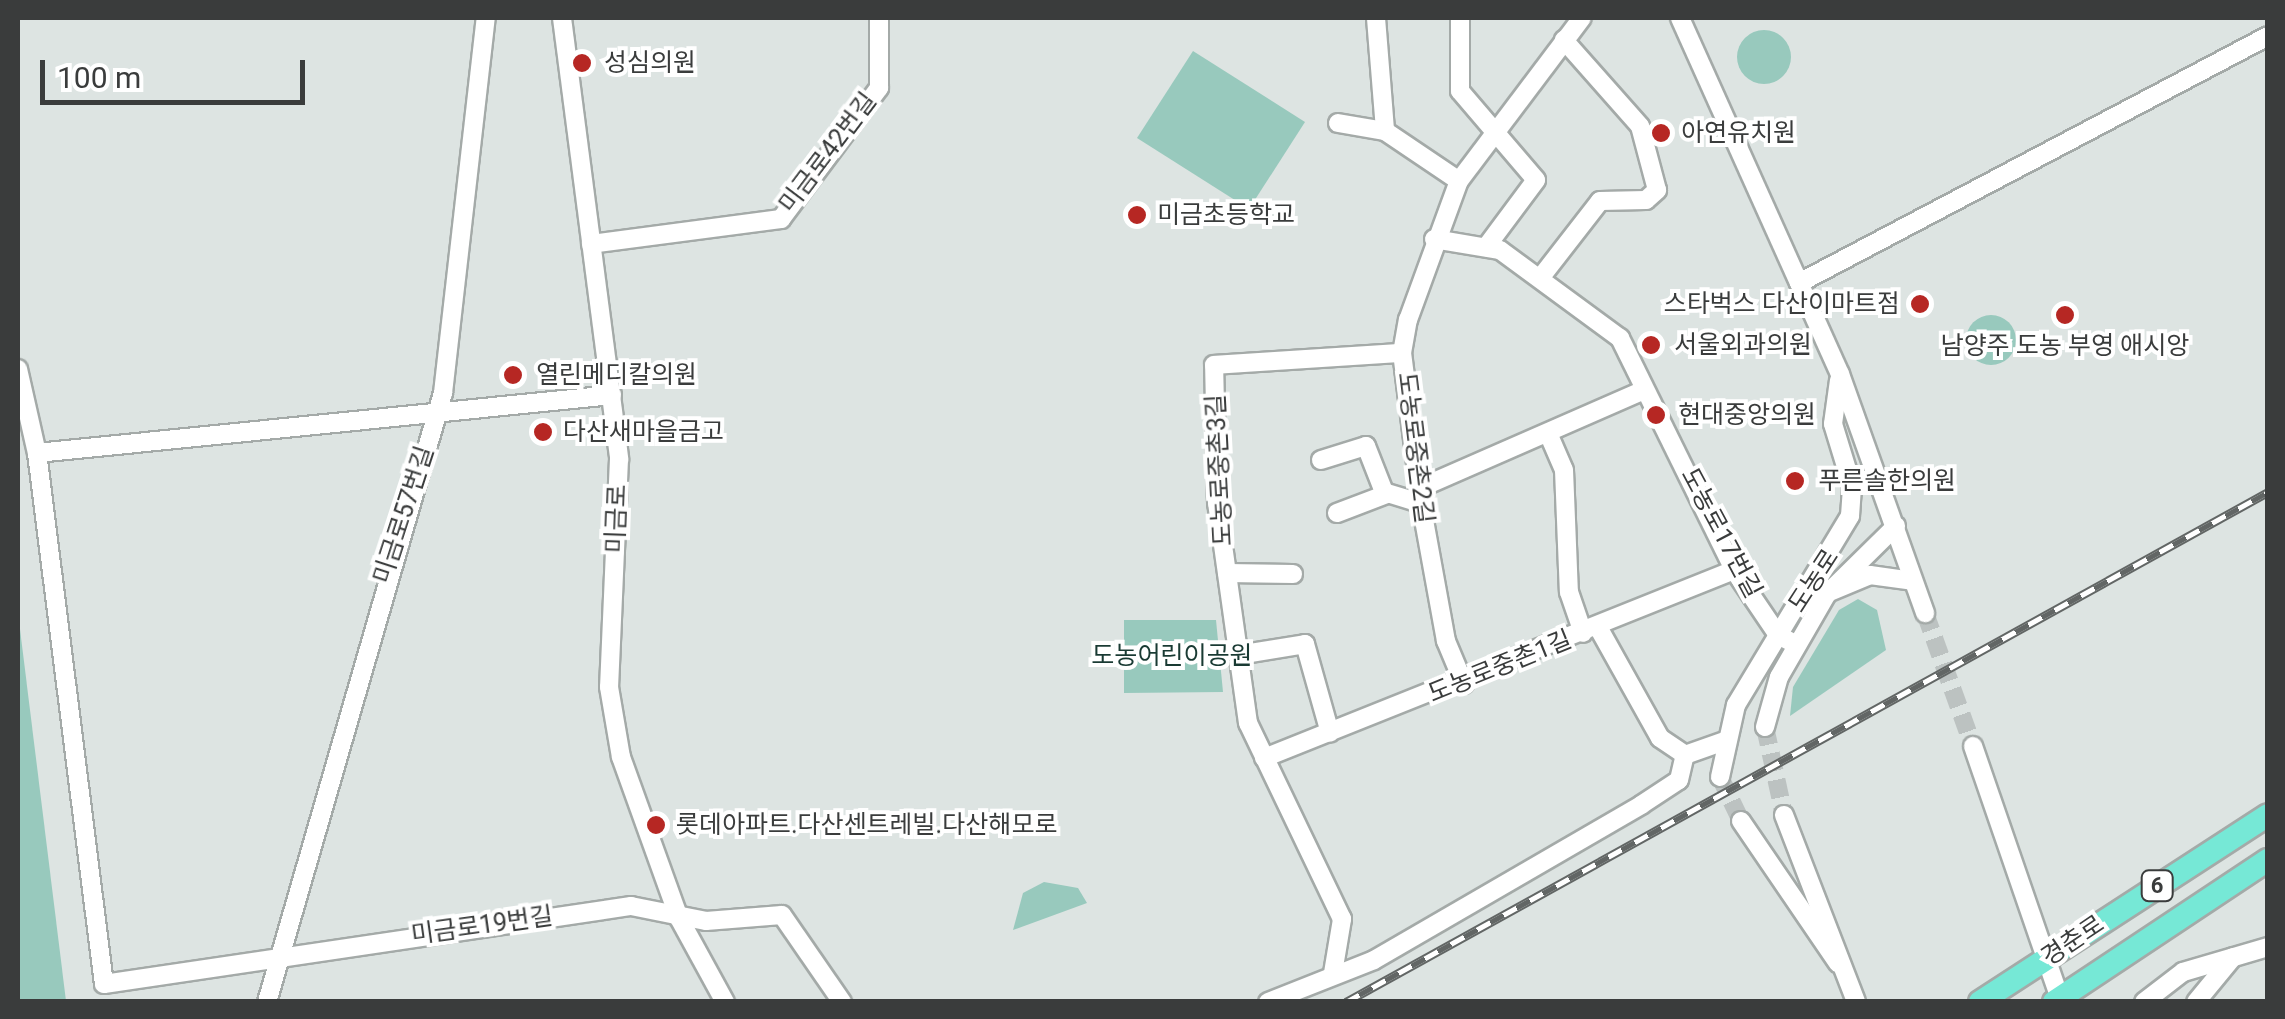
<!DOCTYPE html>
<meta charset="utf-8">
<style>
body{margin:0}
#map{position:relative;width:2285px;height:1019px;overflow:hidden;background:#dde4e2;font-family:Roboto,"Noto Sans KR",sans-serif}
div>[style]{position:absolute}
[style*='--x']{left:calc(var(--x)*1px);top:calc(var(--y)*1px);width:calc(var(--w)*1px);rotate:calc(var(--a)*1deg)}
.green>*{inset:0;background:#98c9bd}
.round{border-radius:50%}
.minor-tunnel>*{height:18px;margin-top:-9px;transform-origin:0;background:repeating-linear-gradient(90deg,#bcc2c1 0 18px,transparent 0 27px)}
.roads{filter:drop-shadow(2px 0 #a4aaa8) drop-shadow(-2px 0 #a4aaa8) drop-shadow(0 2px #a4aaa8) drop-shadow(0 -2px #a4aaa8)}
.minor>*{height:18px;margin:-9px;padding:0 9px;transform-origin:9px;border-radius:9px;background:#fff}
.major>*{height:22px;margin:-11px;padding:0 11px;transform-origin:11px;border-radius:11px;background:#76e8d6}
.rail>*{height:9px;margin-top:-4.5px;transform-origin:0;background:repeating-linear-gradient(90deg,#fff 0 15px,#626665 0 30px);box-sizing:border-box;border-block:2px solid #626665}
.dots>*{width:28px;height:28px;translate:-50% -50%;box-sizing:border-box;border:5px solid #fff;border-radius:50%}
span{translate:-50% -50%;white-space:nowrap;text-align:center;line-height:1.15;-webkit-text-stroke:8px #fff;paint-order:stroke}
.shield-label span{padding:2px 8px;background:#fff;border:2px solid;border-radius:8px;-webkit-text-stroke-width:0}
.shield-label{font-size:22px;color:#3a3c3c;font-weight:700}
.poi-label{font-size:25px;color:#3a3c3c}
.left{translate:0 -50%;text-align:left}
.right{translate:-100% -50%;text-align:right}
.street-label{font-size:25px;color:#3a3c3c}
.park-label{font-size:25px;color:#193a33}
.frame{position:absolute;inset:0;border:20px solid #3a3c3c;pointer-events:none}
.scale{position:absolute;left:40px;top:60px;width:265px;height:45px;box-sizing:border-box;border:5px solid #3a3c3c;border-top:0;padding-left:12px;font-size:30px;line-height:35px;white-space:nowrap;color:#3a3c3c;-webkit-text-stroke:8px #fff;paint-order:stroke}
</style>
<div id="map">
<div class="green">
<i class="round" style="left:1737px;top:30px;width:54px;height:54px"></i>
<i style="clip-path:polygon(1193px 51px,1305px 122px,1249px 209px,1137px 138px)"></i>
<i class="round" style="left:1966px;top:315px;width:50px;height:50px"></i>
<i style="clip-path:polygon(1858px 599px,1877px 610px,1886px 650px,1790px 716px,1793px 687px,1839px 610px)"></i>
<i style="clip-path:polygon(18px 613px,66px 1001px,18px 1001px)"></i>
<i style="clip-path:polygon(1124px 620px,1216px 620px,1223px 692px,1124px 693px)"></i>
<i style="clip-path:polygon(1044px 882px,1078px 888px,1087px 903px,1013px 930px,1023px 893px)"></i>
</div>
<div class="minor-tunnel">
<i style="--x:1925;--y:613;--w:141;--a:70.2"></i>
<i style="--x:1765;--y:727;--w:90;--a:77.8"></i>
<i style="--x:1720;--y:777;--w:49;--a:64.5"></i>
</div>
<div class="roads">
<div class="minor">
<i style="--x:562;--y:18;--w:445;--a:82.6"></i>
<i style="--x:619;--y:459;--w:228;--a:92.5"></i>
<i style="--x:609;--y:687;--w:71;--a:80.3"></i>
<i style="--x:621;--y:757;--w:171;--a:70.2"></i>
<i style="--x:679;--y:918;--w:96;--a:61.3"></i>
<i style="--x:1376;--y:18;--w:113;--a:85.4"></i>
<i style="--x:1460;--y:18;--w:73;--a:90"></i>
<i style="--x:1460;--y:91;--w:117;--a:49.5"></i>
<i style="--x:1536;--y:180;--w:84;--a:126.7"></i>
<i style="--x:1680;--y:18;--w:390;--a:65.8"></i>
<i style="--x:1840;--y:374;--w:254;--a:70.4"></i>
<i style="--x:1338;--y:123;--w:48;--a:9.7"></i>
<i style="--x:1385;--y:131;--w:89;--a:34"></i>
<i style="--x:1434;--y:239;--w:67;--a:9.5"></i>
<i style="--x:1500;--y:250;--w:149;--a:36.3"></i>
<i style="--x:1620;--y:338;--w:258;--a:63.8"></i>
<i style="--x:1734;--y:570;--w:78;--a:55.9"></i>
<i style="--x:1778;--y:635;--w:19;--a:28"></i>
<i style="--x:591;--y:244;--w:192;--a:-7.5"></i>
<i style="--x:781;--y:219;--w:164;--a:-53.2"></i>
<i style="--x:879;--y:88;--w:70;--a:-90"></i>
<i style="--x:1541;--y:277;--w:96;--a:-52.2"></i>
<i style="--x:1600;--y:201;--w:46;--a:-1.2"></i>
<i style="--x:1646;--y:200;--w:15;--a:-42"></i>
<i style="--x:1657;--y:190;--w:66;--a:-104.9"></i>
<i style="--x:1640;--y:126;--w:115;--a:-131.5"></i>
<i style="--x:1799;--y:283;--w:530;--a:-27.77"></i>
<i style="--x:18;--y:369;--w:86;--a:77.3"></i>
<i style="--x:612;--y:395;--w:578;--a:174.24"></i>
<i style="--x:37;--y:453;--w:535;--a:82.81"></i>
<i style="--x:104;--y:984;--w:533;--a:-8.42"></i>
<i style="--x:631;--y:906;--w:76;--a:11.3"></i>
<i style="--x:706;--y:921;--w:76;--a:-4.5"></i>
<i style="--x:782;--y:915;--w:106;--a:55.4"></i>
<i style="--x:1548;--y:433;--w:40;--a:66.6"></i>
<i style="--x:1564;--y:470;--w:122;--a:87.7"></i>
<i style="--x:1569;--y:592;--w:43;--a:71.1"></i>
<i style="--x:1321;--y:460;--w:47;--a:-17.3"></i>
<i style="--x:1366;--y:446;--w:49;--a:68.6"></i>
<i style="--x:1384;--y:492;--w:39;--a:17"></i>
<i style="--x:1420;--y:488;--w:244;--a:-23.6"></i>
<i style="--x:1337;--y:513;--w:53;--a:-20.8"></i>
<i style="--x:1227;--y:573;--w:66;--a:0.9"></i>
<i style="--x:1832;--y:591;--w:41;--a:-22.8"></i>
<i style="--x:1870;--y:575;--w:43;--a:7.9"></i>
<i style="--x:1598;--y:627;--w:127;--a:60.8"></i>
<i style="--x:1660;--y:738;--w:30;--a:34"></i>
<i style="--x:1238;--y:655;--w:68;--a:-9.3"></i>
<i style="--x:1305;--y:644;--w:92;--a:74.3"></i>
<i style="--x:1464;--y:684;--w:47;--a:-112.7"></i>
<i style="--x:1446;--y:641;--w:140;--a:-100.3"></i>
<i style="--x:1421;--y:503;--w:151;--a:-97.2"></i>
<i style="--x:1402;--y:353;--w:34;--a:-80"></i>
<i style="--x:1408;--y:320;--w:148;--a:-69.9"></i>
<i style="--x:1459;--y:181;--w:204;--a:-53"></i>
<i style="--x:1765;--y:727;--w:52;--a:-74.4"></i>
<i style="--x:1779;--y:677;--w:96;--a:-60"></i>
<i style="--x:1827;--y:594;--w:97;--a:-44.6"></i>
<i style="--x:1973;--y:746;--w:271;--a:71"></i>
<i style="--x:1685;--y:755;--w:42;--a:-19.3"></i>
<i style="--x:1264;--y:758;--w:506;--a:-21.8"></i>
<i style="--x:1720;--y:777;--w:74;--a:-77.5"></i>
<i style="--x:1736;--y:705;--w:221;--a:-58.9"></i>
<i style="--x:1850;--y:516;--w:30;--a:-86"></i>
<i style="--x:1852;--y:486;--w:65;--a:-107"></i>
<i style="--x:1833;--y:424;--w:44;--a:-82.2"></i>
<i style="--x:1784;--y:815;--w:200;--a:68.9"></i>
<i style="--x:1741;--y:821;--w:172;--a:55.7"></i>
<i style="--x:1333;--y:973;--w:55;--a:-80.5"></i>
<i style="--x:1342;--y:919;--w:217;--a:-115.6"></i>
<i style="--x:1248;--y:723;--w:222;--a:-98"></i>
<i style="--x:1217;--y:503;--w:138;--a:-91.2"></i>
<i style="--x:1214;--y:365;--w:188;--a:-3.7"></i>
<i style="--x:267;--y:1002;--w:634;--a:-73.88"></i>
<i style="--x:443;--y:393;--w:377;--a:-83.5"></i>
<i style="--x:1268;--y:1002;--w:114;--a:-21.6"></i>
<i style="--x:1374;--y:960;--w:309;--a:-30.1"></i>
<i style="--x:1641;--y:805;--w:45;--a:-33.3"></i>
<i style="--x:1679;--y:780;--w:26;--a:-77"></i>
<i style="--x:2144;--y:1002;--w:49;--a:-37.6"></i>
<i style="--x:2183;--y:972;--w:89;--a:-16.4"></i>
<i style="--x:2196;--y:1002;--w:58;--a:-50.6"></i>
</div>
<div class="major">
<i style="--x:1980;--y:1002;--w:343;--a:-33"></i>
<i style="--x:2054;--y:1002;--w:257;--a:-33.6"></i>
</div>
</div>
<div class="rail">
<i style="--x:1346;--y:1002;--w:1054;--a:-28.95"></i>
</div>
<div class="dots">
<i style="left:582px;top:63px;background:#b62723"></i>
<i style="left:1661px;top:133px;background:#b62723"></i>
<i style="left:1137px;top:215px;background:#b62723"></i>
<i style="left:1920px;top:304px;background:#b62723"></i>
<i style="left:2065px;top:315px;background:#b62723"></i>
<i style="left:1651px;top:345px;background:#b62723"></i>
<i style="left:513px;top:375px;background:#b62723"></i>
<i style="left:1656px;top:415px;background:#b62723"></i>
<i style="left:543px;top:432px;background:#b62723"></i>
<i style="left:1795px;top:481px;background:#b62723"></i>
<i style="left:656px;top:825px;background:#b62723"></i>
</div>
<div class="shield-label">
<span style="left:2157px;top:886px">6</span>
</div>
<div class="poi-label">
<span class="left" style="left:604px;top:63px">성심의원</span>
<span class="left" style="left:1681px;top:133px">아연유치원</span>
<span class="left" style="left:1157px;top:215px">미금초등학교</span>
<span class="right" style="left:1900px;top:304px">스타벅스 다산이마트점</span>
<span class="left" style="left:1674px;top:345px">서울외과의원</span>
<span style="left:2065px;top:346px">남양주 도농 부영 애시앙</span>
<span class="left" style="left:536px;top:375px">열린메디칼의원</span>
<span class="left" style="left:1678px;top:415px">현대중앙의원</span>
<span class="left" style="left:563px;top:432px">다산새마을금고</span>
<span class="left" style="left:1818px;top:481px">푸른솔한의원</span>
<span class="left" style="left:676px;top:825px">롯데아파트.다산센트레빌.다산해모로</span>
</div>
<div class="street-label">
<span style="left:828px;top:153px;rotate:-53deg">미금로42번길</span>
<span style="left:1415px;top:448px;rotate:83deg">도농로중촌2길</span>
<span style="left:1220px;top:470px;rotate:-93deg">도농로중촌3길</span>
<span style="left:404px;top:515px;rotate:-72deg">미금로57번길</span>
<span style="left:617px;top:519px;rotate:-88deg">미금로</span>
<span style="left:1721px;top:533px;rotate:62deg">도농로17번길</span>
<span style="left:1814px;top:581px;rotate:-57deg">도농로</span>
<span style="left:1500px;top:667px;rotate:-22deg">도농로중촌1길</span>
<span style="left:482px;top:926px;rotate:-8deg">미금로19번길</span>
<span style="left:2073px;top:941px;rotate:-34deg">경춘로</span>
</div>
<div class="park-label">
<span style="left:1172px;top:656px">도농어린이공원</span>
</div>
<div class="frame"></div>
<div class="scale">100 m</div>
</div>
